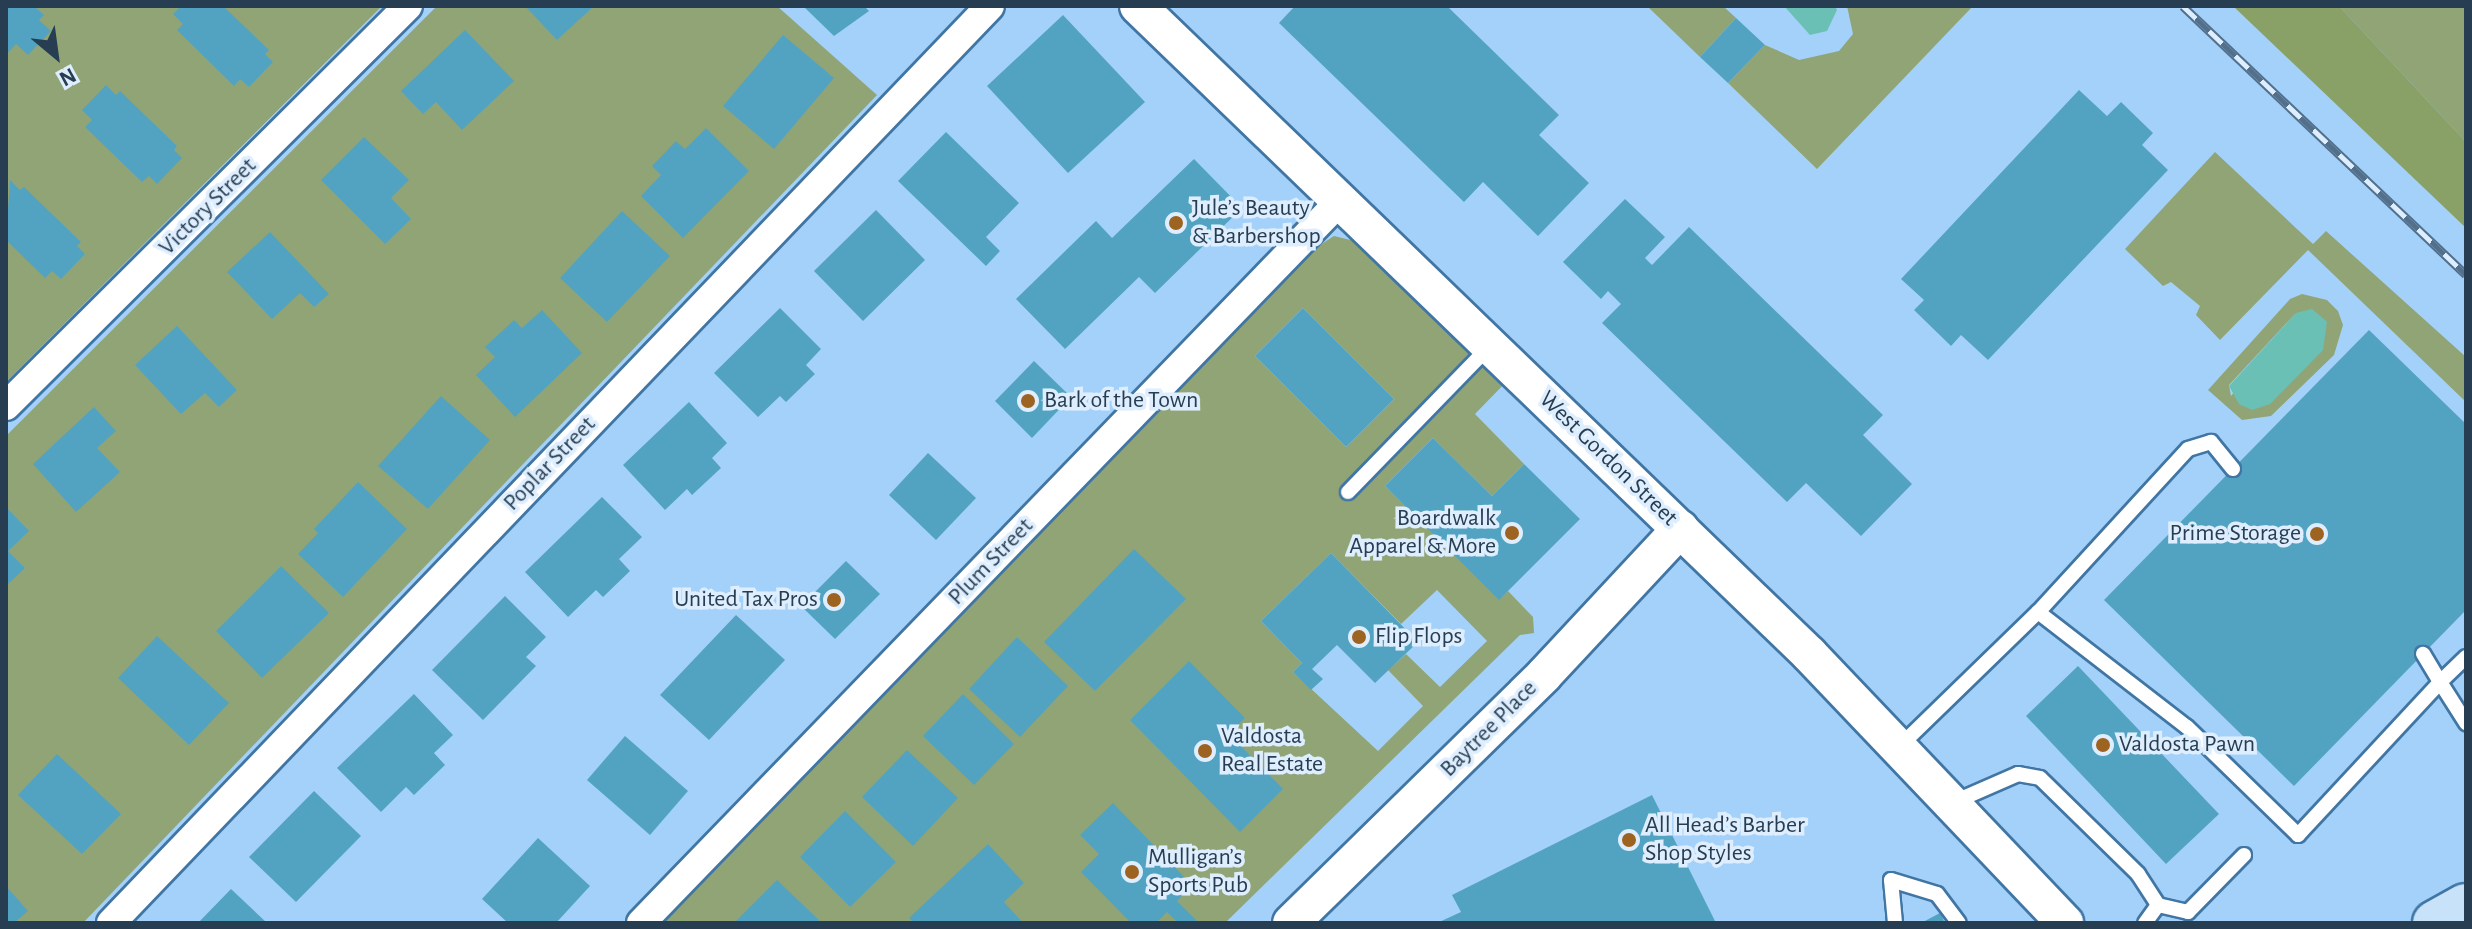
<!DOCTYPE html>
<meta charset="utf-8">
<style>
body{margin:0}
#map{position:relative;width:2472px;height:929px;overflow:hidden;background:#a4d1f9;font-family:"Alegreya Sans",sans-serif}
div>[style]{position:absolute}
[style*='--x']{left:calc(var(--x)*1px);top:calc(var(--y)*1px);width:calc(var(--w)*1px);rotate:calc(var(--a)*1deg)}
.green>*{inset:0;background:#91a476}
.forest>*{inset:0;background:#89a066}
.water>*{inset:0;background:#6bc0b6}
.building>*{inset:0;background:#52a3c2}
.roads{filter:drop-shadow(2px 0 #4176a4) drop-shadow(-2px 0 #4176a4) drop-shadow(0 2px #4176a4) drop-shadow(0 -2px #4176a4)}
.service>*{height:14px;margin:-7px;padding:0 7px;transform-origin:7px;border-radius:7px;background:#fff}
.minor>*{height:28px;margin:-14px;padding:0 14px;transform-origin:14px;border-radius:14px;background:#fff}
.tertiary>*{height:36px;margin:-18px;padding:0 18px;transform-origin:18px;border-radius:18px;background:#fff}
.primary>*{height:44px;margin:-22px;padding:0 22px;transform-origin:22px;border-radius:22px;background:#c7e2f9}
.rail>*{height:9px;margin-top:-4.5px;transform-origin:0;background:repeating-linear-gradient(90deg,#deeefe 0 18px,#52708b 0 36px);box-sizing:border-box;border-block:2px solid #52708b}
.dots>*{width:22px;height:22px;translate:-50% -50%;box-sizing:border-box;border:4px solid #deeefe;border-radius:50%}
span{translate:-50% -50%;white-space:nowrap;text-align:center;line-height:1.15;-webkit-text-stroke:7px #deeefe;paint-order:stroke}
.street-label{font-size:24px;color:#273e52}
.poi-label{font-size:24px;color:#273e52}
.left{translate:0 -50%;text-align:left}
.right{translate:-100% -50%;text-align:right}
.frame{position:absolute;inset:0;border:8px solid #273e52;pointer-events:none}
.north{position:absolute;left:16px;top:16px;width:80px;height:80px;-webkit-text-stroke:6px #deeefe;paint-order:stroke;rotate:151deg;font-size:22px;font-weight:700;line-height:32px;text-align:center;color:#273e52}
.north::after{content:'';display:block;margin:auto;width:28px;height:36px;background:#273e52;clip-path:polygon(50% 0,100% 100%,50% 72%,0 100%)}
</style>
<div id="map">
<div class="green">
<i style="clip-path:polygon(6px 6px,382px 6px,6px 382px)"></i>
<i style="clip-path:polygon(437px 6px,777px 6px,877px 95px,83px 923px,6px 923px,6px 436px)"></i>
<i style="clip-path:polygon(1647px 6px,1723px 6px,1736px 18px,1700px 57px)"></i>
<i style="clip-path:polygon(1847px 6px,1973px 6px,1817px 169px,1728px 83px,1765px 45px,1799px 60px,1839px 51px,1853px 34px)"></i>
<i style="clip-path:polygon(2339px 6px,2466px 6px,2466px 142px)"></i>
<i style="clip-path:polygon(2215px 152px,2313px 244px,2326px 231px,2466px 357px,2466px 402px,2308px 250px,2220px 340px,2196px 315px,2200px 306px,2171px 282px,2163px 286px,2125px 249px)"></i>
<i style="clip-path:polygon(evenodd,1334px 236px,1363px 243px,1508px 380px,1475px 414px,1524px 464px,1492px 496px,1433px 438px,1385px 486px,1499px 599px,1508px 591px,1533px 617px,1534px 633px,1520px 635px,1225px 923px,661px 923px,1320px 245px,1334px 236px,1303px 308px,1394px 399px,1346px 447px,1255px 356px,1303px 308px,1334px 236px,1331px 553px,1401px 624px,1437px 590px,1487px 641px,1440px 687px,1406px 654px,1388px 670px,1423px 706px,1378px 751px,1293px 672px,1302px 663px,1261px 621px,1331px 553px)"></i>
<i style="clip-path:polygon(evenodd,2302px 294px,2327px 300px,2338px 311px,2343px 325px,2334px 355px,2271px 416px,2242px 420px,2208px 390px,2290px 299px,2302px 294px,2296px 313px,2231px 396px,2229px 385px,2296px 313px)"></i>
</div>
<div class="forest">
<i style="clip-path:polygon(2233px 6px,2339px 6px,2466px 142px,2466px 228px)"></i>
</div>
<div class="water">
<i style="clip-path:polygon(1784px 6px,1835px 6px,1837px 10px,1827px 31px,1810px 35px)"></i>
<i style="clip-path:polygon(2312px 309px,2327px 322px,2323px 350px,2270px 404px,2252px 410px,2239px 404px,2229px 386px,2296px 313px)"></i>
</div>
<div class="building">
<i style="clip-path:polygon(6px 6px,34px 6px,44px 15px,39px 20px,51px 31px,28px 55px,16px 44px,6px 55px)"></i>
<i style="clip-path:polygon(181px 6px,223px 6px,269px 50px,265px 54px,273px 62px,249px 87px,240px 79px,234px 86px,177px 30px,183px 24px,173px 14px)"></i>
<i style="clip-path:polygon(525px 6px,594px 6px,557px 40px)"></i>
<i style="clip-path:polygon(803px 6px,864px 6px,869px 11px,834px 36px)"></i>
<i style="clip-path:polygon(1295px 6px,1447px 6px,1559px 115px,1539px 135px,1589px 183px,1538px 236px,1483px 182px,1464px 202px,1279px 23px)"></i>
<i style="clip-path:polygon(1063px 15px,1145px 102px,1068px 173px,987px 86px)"></i>
<i style="clip-path:polygon(1736px 18px,1765px 45px,1728px 83px,1700px 57px)"></i>
<i style="clip-path:polygon(465px 30px,514px 81px,462px 130px,436px 102px,423px 114px,401px 91px)"></i>
<i style="clip-path:polygon(783px 35px,834px 78px,774px 149px,723px 106px)"></i>
<i style="clip-path:polygon(106px 85px,116px 95px,120px 91px,177px 146px,174px 150px,182px 158px,157px 184px,149px 176px,142px 182px,85px 127px,92px 120px,82px 110px)"></i>
<i style="clip-path:polygon(2079px 90px,2107px 116px,2121px 102px,2153px 133px,2142px 145px,2168px 170px,1988px 360px,1961px 335px,1951px 346px,1914px 310px,1924px 300px,1901px 279px)"></i>
<i style="clip-path:polygon(706px 128px,749px 171px,683px 238px,641px 196px,661px 175px,652px 166px,676px 141px,685px 149px)"></i>
<i style="clip-path:polygon(946px 132px,1019px 203px,986px 237px,1000px 251px,986px 266px,898px 181px)"></i>
<i style="clip-path:polygon(364px 137px,409px 180px,391px 198px,411px 219px,385px 244px,321px 180px)"></i>
<i style="clip-path:polygon(1194px 159px,1242px 208px,1155px 293px,1139px 277px,1065px 349px,1016px 299px,1096px 221px,1112px 238px)"></i>
<i style="clip-path:polygon(10px 180px,20px 190px,24px 187px,81px 242px,77px 246px,85px 254px,61px 279px,52px 271px,45px 278px,6px 240px)"></i>
<i style="clip-path:polygon(1625px 199px,1665px 237px,1645px 258px,1652px 265px,1689px 227px,1883px 415px,1863px 435px,1912px 484px,1861px 536px,1806px 483px,1787px 502px,1602px 323px,1621px 304px,1608px 291px,1601px 299px,1563px 262px)"></i>
<i style="clip-path:polygon(876px 210px,925px 260px,863px 321px,814px 271px)"></i>
<i style="clip-path:polygon(622px 211px,670px 256px,607px 322px,560px 278px)"></i>
<i style="clip-path:polygon(270px 232px,329px 294px,314px 307px,300px 293px,272px 319px,227px 272px)"></i>
<i style="clip-path:polygon(780px 308px,821px 349px,806px 365px,815px 374px,786px 402px,780px 396px,758px 417px,714px 373px)"></i>
<i style="clip-path:polygon(1303px 308px,1394px 399px,1346px 447px,1255px 356px)"></i>
<i style="clip-path:polygon(542px 310px,582px 353px,515px 417px,476px 375px,495px 357px,485px 347px,514px 320px,522px 328px)"></i>
<i style="clip-path:polygon(177px 326px,237px 390px,219px 407px,205px 393px,181px 414px,135px 365px)"></i>
<i style="clip-path:polygon(2369px 330px,2466px 424px,2466px 610px,2294px 786px,2104px 600px)"></i>
<i style="clip-path:polygon(1034px 361px,1071px 397px,1032px 438px,995px 401px)"></i>
<i style="clip-path:polygon(441px 396px,490px 440px,428px 509px,378px 466px)"></i>
<i style="clip-path:polygon(689px 402px,727px 443px,712px 458px,721px 468px,692px 495px,687px 489px,665px 510px,623px 465px)"></i>
<i style="clip-path:polygon(94px 407px,116px 431px,97px 448px,120px 472px,76px 512px,33px 464px)"></i>
<i style="clip-path:polygon(1433px 438px,1492px 496px,1524px 464px,1580px 519px,1499px 600px,1385px 486px)"></i>
<i style="clip-path:polygon(928px 453px,976px 498px,936px 540px,889px 495px)"></i>
<i style="clip-path:polygon(358px 482px,407px 529px,343px 597px,298px 554px,318px 533px,314px 529px)"></i>
<i style="clip-path:polygon(602px 497px,642px 537px,619px 559px,630px 571px,603px 597px,596px 590px,568px 617px,525px 572px)"></i>
<i style="clip-path:polygon(6px 507px,29px 531px,8px 551px,25px 568px,6px 586px)"></i>
<i style="clip-path:polygon(1134px 549px,1186px 599px,1095px 691px,1044px 642px)"></i>
<i style="clip-path:polygon(1331px 553px,1418px 642px,1375px 683px,1337px 645px,1312px 669px,1323px 679px,1311px 690px,1293px 672px,1302px 663px,1261px 621px)"></i>
<i style="clip-path:polygon(846px 561px,880px 594px,835px 639px,801px 606px)"></i>
<i style="clip-path:polygon(281px 566px,329px 613px,262px 678px,216px 631px)"></i>
<i style="clip-path:polygon(505px 596px,546px 637px,526px 657px,536px 666px,483px 720px,432px 670px)"></i>
<i style="clip-path:polygon(736px 615px,785px 660px,709px 740px,660px 695px)"></i>
<i style="clip-path:polygon(157px 636px,229px 703px,189px 745px,118px 678px)"></i>
<i style="clip-path:polygon(1017px 637px,1068px 686px,1020px 737px,969px 689px)"></i>
<i style="clip-path:polygon(1189px 661px,1245px 718px,1229px 734px,1283px 789px,1240px 832px,1130px 720px)"></i>
<i style="clip-path:polygon(2078px 666px,2219px 814px,2166px 864px,2026px 716px)"></i>
<i style="clip-path:polygon(414px 694px,453px 735px,434px 753px,445px 765px,414px 795px,406px 787px,381px 812px,337px 768px)"></i>
<i style="clip-path:polygon(963px 694px,1014px 744px,974px 785px,923px 736px)"></i>
<i style="clip-path:polygon(625px 736px,688px 791px,650px 835px,587px 780px)"></i>
<i style="clip-path:polygon(907px 750px,958px 798px,913px 846px,862px 797px)"></i>
<i style="clip-path:polygon(57px 754px,121px 814px,82px 854px,18px 795px)"></i>
<i style="clip-path:polygon(314px 791px,361px 836px,296px 902px,249px 857px)"></i>
<i style="clip-path:polygon(1652px 795px,1716px 923px,1437px 923px,1461px 912px,1452px 895px)"></i>
<i style="clip-path:polygon(1113px 803px,1192px 885px,1177px 901px,1199px 923px,1178px 923px,1167px 912px,1156px 923px,1131px 923px,1081px 872px,1099px 854px,1080px 835px)"></i>
<i style="clip-path:polygon(845px 811px,896px 862px,850px 907px,800px 857px)"></i>
<i style="clip-path:polygon(538px 838px,590px 886px,556px 923px,508px 923px,482px 899px)"></i>
<i style="clip-path:polygon(988px 844px,1024px 883px,1004px 902px,1023px 923px,914px 923px,909px 918px)"></i>
<i style="clip-path:polygon(777px 880px,822px 923px,734px 923px)"></i>
<i style="clip-path:polygon(6px 886px,28px 911px,14px 923px,6px 923px)"></i>
<i style="clip-path:polygon(231px 889px,267px 923px,198px 923px)"></i>
<i style="clip-path:polygon(1940px 913px,1945px 923px,1921px 923px)"></i>
</div>
<div class="roads">
<div class="service">
<i style="--x:2233;--y:469;--w:35;--a:-129"></i>
<i style="--x:2211;--y:442;--w:24;--a:163"></i>
<i style="--x:2188;--y:449;--w:222;--a:132.6"></i>
<i style="--x:2038;--y:612;--w:188;--a:37.7"></i>
<i style="--x:2187;--y:727;--w:155;--a:44.2"></i>
<i style="--x:2298;--y:835;--w:209;--a:-47.1"></i>
<i style="--x:2440;--y:682;--w:33;--a:-121"></i>
<i style="--x:1348;--y:492;--w:204;--a:-45.8"></i>
<i style="--x:2466;--y:657;--w:36;--a:136"></i>
<i style="--x:2440;--y:682;--w:49;--a:57.6"></i>
<i style="--x:1900;--y:746;--w:192;--a:-44.2"></i>
<i style="--x:1954;--y:802;--w:70;--a:-23.6"></i>
<i style="--x:2018;--y:774;--w:22;--a:10"></i>
<i style="--x:2040;--y:778;--w:137;--a:44.4"></i>
<i style="--x:2138;--y:874;--w:37;--a:57"></i>
<i style="--x:1895;--y:923;--w:43;--a:-95.3"></i>
<i style="--x:1891;--y:880;--w:48;--a:16.9"></i>
<i style="--x:1937;--y:894;--w:36;--a:53"></i>
<i style="--x:2145;--y:923;--w:22;--a:-54"></i>
<i style="--x:2158;--y:905;--w:31;--a:13"></i>
<i style="--x:2188;--y:912;--w:80;--a:-45.5"></i>
</div>
<div class="minor">
<i style="--x:6;--y:406;--w:567;--a:-44.86"></i>
<i style="--x:111;--y:923;--w:1270;--a:-46.21"></i>
<i style="--x:641;--y:923;--w:1006;--a:-45.93"></i>
</div>
<div class="tertiary">
<i style="--x:1138;--y:6;--w:934;--a:44"></i>
<i style="--x:1810;--y:655;--w:370;--a:46.4"></i>
<i style="--x:1291;--y:923;--w:354;--a:-44.4"></i>
<i style="--x:1544;--y:675;--w:200;--a:-47"></i>
</div>
<div class="primary">
<i style="--x:2435;--y:923;--w:35;--a:-29"></i>
</div>
</div>
<div class="rail">
<i style="--x:2183;--y:6;--w:390;--a:43.5"></i>
</div>
<div class="dots">
<i style="left:1176px;top:223px;background:#9d6421"></i>
<i style="left:1028px;top:401px;background:#9d6421"></i>
<i style="left:1512px;top:533px;background:#9d6421"></i>
<i style="left:2317px;top:534px;background:#9d6421"></i>
<i style="left:834px;top:600px;background:#9d6421"></i>
<i style="left:1359px;top:637px;background:#9d6421"></i>
<i style="left:2103px;top:745px;background:#9d6421"></i>
<i style="left:1205px;top:751px;background:#9d6421"></i>
<i style="left:1629px;top:840px;background:#9d6421"></i>
<i style="left:1132px;top:872px;background:#9d6421"></i>
</div>
<div class="street-label">
<span style="left:208px;top:207px;rotate:-45deg">Victory Street</span>
<span style="left:1608px;top:459px;rotate:44deg">West Gordon Street</span>
<span style="left:550px;top:464px;rotate:-46deg">Poplar Street</span>
<span style="left:991px;top:562px;rotate:-46deg">Plum Street</span>
<span style="left:1489px;top:729px;rotate:-45deg">Baytree Place</span>
</div>
<div class="poi-label">
<span class="left" style="left:1192px;top:223px">Jule’s Beauty<br>&amp; Barbershop</span>
<span class="left" style="left:1044px;top:401px">Bark of the Town</span>
<span class="right" style="left:1496px;top:533px">Boardwalk<br>Apparel &amp; More</span>
<span class="right" style="left:2301px;top:534px">Prime Storage</span>
<span class="right" style="left:818px;top:600px">United Tax Pros</span>
<span class="left" style="left:1375px;top:637px">Flip Flops</span>
<span class="left" style="left:1221px;top:751px">Valdosta<br>Real Estate</span>
<span class="left" style="left:2119px;top:745px">Valdosta Pawn</span>
<span class="left" style="left:1645px;top:840px">All Head’s Barber<br>Shop Styles</span>
<span class="left" style="left:1148px;top:872px">Mulligan’s<br>Sports Pub</span>
</div>
<div class="frame"></div>
<div class="north">N</div>
</div>
